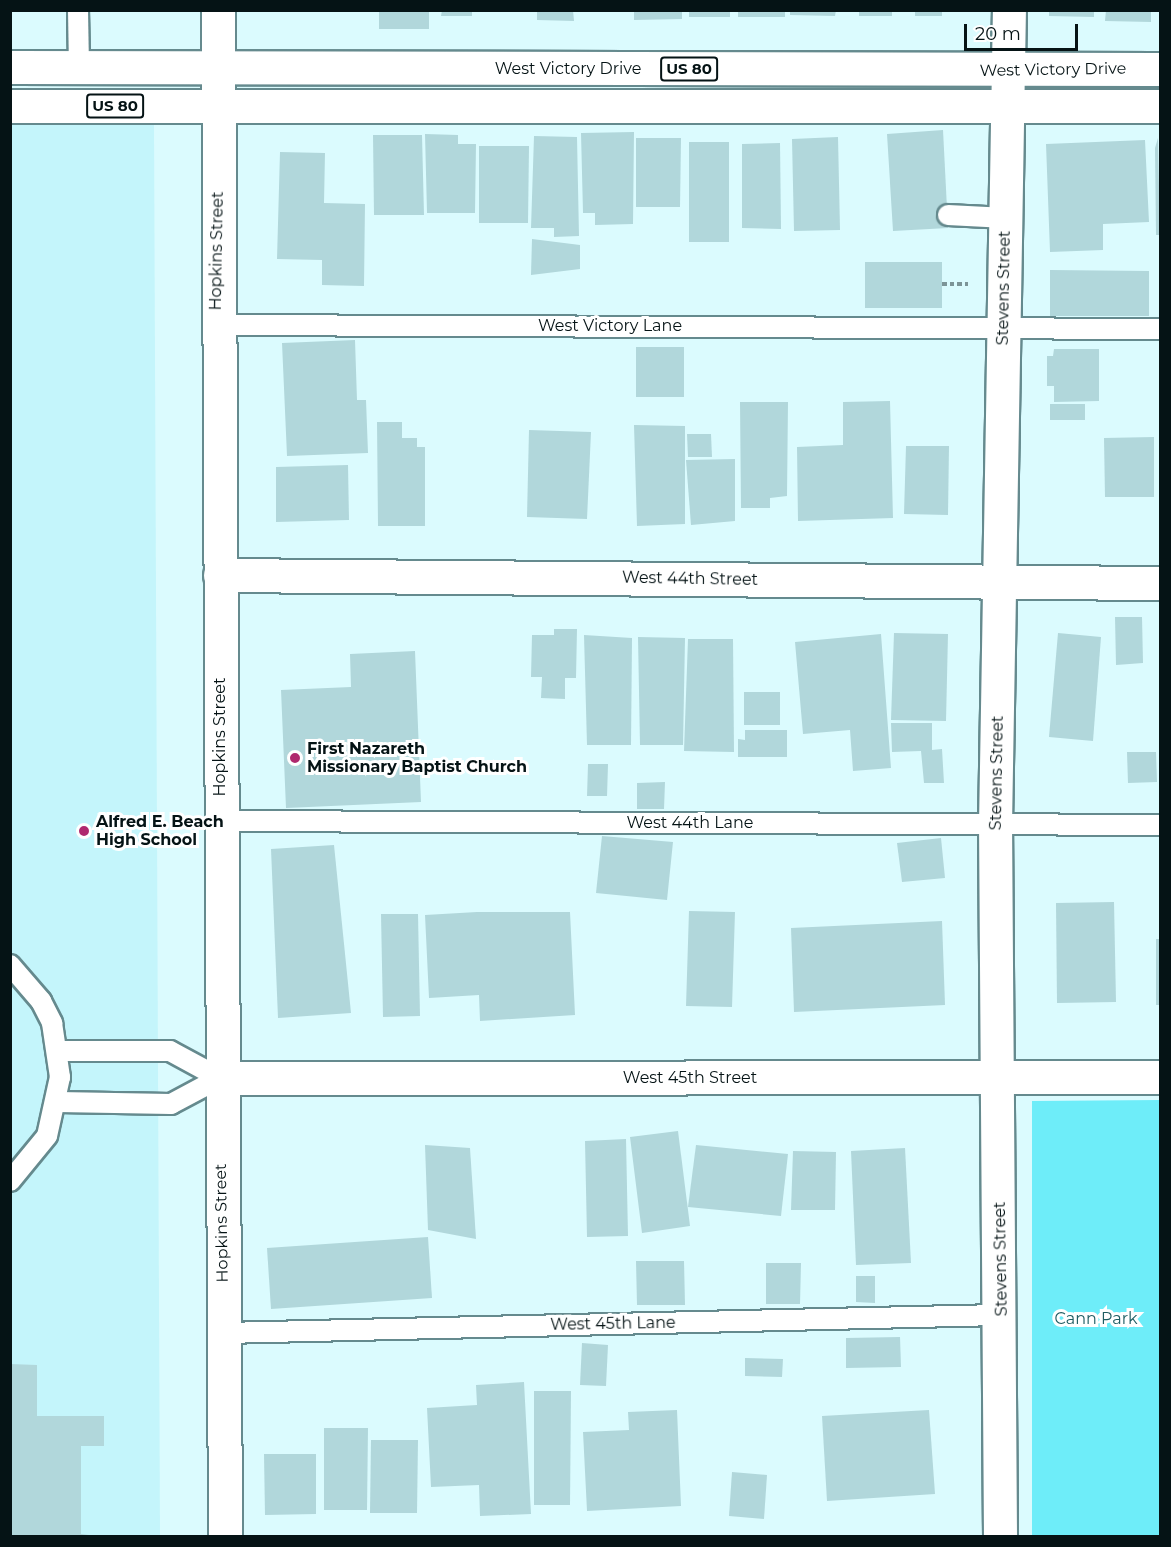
<!DOCTYPE html>
<style>
body{margin:0}
#map{position:relative;width:1171px;height:1547px;overflow:hidden;background:#dbfbfe;font-family:Montserrat,sans-serif}
div>[style]{position:absolute}
[style*='--x']{left:calc(var(--x)*1px);top:calc(var(--y)*1px);width:calc(var(--w)*1px);rotate:calc(var(--a)*1deg)}
.built>*{inset:0;background:#c4f5fb}
.green>*{inset:0;background:#6eedf9}
.building>*{inset:0;background:#b1d7db}
.path>*{height:4px;margin-top:-2px;transform-origin:0;background:repeating-linear-gradient(90deg,#7c9497 0 4.5px,transparent 0 7.5px)}
.roads{filter:drop-shadow(2px 0 #658a8e) drop-shadow(-2px 0 #658a8e) drop-shadow(0 2px #658a8e) drop-shadow(0 -2px #658a8e)}
.lane>*{height:20px;margin:-10px;padding:0 10px;transform-origin:10px;border-radius:10px;background:#fff}
.street>*{height:33px;margin:-16.5px;padding:0 16.5px;transform-origin:16.5px;border-radius:16.5px;background:#fff}
.primary>*{height:33px;margin:-16.5px;padding:0 16.5px;transform-origin:16.5px;border-radius:16.5px;background:#fff}
.dots>*{width:16px;height:16px;translate:-50% -50%;box-sizing:border-box;border:3px solid #fff;border-radius:50%}
span{translate:-50% -50%;white-space:nowrap;text-align:center;line-height:1.15;-webkit-text-stroke:6px #fff;paint-order:stroke}
.shield-label span{padding:2px 4px;background:#fff;border:2px solid;border-radius:4px;-webkit-text-stroke-width:0}
.shield-label{font-size:15px;color:#051315;font-weight:700}
.street-label{font-size:16px;color:#051315}
.poi-label{font-size:16px;color:#051315;font-weight:700}
.left{translate:0 -50%;text-align:left}
.park-label{font-size:16px;color:#1e5c62}
.frame{position:absolute;inset:0;border:12px solid #051315;pointer-events:none}
.scale{position:absolute;left:964px;top:24px;width:114px;height:27px;box-sizing:border-box;border:3px solid #051315;border-top:0;padding-left:8px;font-size:18px;line-height:21px;white-space:nowrap;color:#051315;-webkit-text-stroke:4px #fff;paint-order:stroke}
</style>
<div id="map">
<div class="built">
<i style="clip-path:polygon(154px 122px,160px 1536px,11px 1536px,10px 125px)"></i>
</div>
<div class="green">
<i style="clip-path:polygon(1160px 1100px,1160px 1536px,1032px 1536px,1032px 1101px)"></i>
</div>
<div class="building">
<i style="clip-path:polygon(379px 10px,429px 10px,429px 29px,379px 29px)"></i>
<i style="clip-path:polygon(442px 10px,472px 10px,472px 16px,441px 16px)"></i>
<i style="clip-path:polygon(537px 10px,573px 10px,574px 21px,537px 20px)"></i>
<i style="clip-path:polygon(634px 10px,682px 10px,682px 19px,634px 20px)"></i>
<i style="clip-path:polygon(689px 10px,730px 10px,730px 17px,689px 17px)"></i>
<i style="clip-path:polygon(738px 10px,785px 10px,785px 17px,738px 17px)"></i>
<i style="clip-path:polygon(790px 10px,836px 10px,835px 16px,790px 15px)"></i>
<i style="clip-path:polygon(859px 10px,892px 10px,892px 16px,859px 16px)"></i>
<i style="clip-path:polygon(915px 10px,942px 10px,942px 16px,915px 16px)"></i>
<i style="clip-path:polygon(1049px 10px,1094px 10px,1094px 17px,1049px 16px)"></i>
<i style="clip-path:polygon(1106px 10px,1151px 10px,1151px 22px,1105px 21px)"></i>
<i style="clip-path:polygon(943px 130px,948px 228px,893px 231px,887px 134px)"></i>
<i style="clip-path:polygon(634px 132px,633px 224px,595px 225px,595px 213px,583px 213px,581px 133px)"></i>
<i style="clip-path:polygon(425px 134px,458px 135px,458px 144px,476px 144px,475px 213px,427px 213px)"></i>
<i style="clip-path:polygon(373px 135px,422px 135px,424px 215px,374px 215px)"></i>
<i style="clip-path:polygon(534px 136px,577px 137px,579px 236px,554px 237px,554px 228px,531px 228px)"></i>
<i style="clip-path:polygon(838px 137px,840px 230px,794px 231px,792px 139px)"></i>
<i style="clip-path:polygon(636px 138px,681px 138px,680px 207px,636px 207px)"></i>
<i style="clip-path:polygon(1158px 138px,1160px 235px,1156px 235px,1155px 148px)"></i>
<i style="clip-path:polygon(1145px 140px,1149px 222px,1103px 224px,1103px 250px,1050px 252px,1046px 144px)"></i>
<i style="clip-path:polygon(689px 142px,729px 142px,729px 242px,689px 242px)"></i>
<i style="clip-path:polygon(780px 143px,781px 229px,742px 228px,742px 144px)"></i>
<i style="clip-path:polygon(479px 146px,529px 146px,528px 223px,479px 223px)"></i>
<i style="clip-path:polygon(280px 152px,325px 153px,324px 203px,365px 204px,364px 286px,322px 285px,322px 260px,277px 259px)"></i>
<i style="clip-path:polygon(532px 239px,580px 245px,580px 269px,531px 275px)"></i>
<i style="clip-path:polygon(865px 262px,942px 262px,942px 308px,865px 308px)"></i>
<i style="clip-path:polygon(1050px 270px,1149px 271px,1149px 316px,1050px 316px)"></i>
<i style="clip-path:polygon(355px 340px,357px 400px,366px 400px,368px 453px,287px 456px,282px 343px)"></i>
<i style="clip-path:polygon(636px 347px,684px 347px,684px 397px,636px 397px)"></i>
<i style="clip-path:polygon(1054px 349px,1099px 349px,1099px 401px,1054px 402px,1054px 386px,1047px 386px,1047px 356px,1053px 356px)"></i>
<i style="clip-path:polygon(890px 401px,893px 518px,798px 521px,797px 447px,843px 445px,843px 402px)"></i>
<i style="clip-path:polygon(740px 402px,788px 402px,787px 496px,770px 498px,770px 508px,741px 508px)"></i>
<i style="clip-path:polygon(1050px 404px,1085px 404px,1085px 420px,1050px 420px)"></i>
<i style="clip-path:polygon(377px 422px,402px 422px,402px 438px,417px 438px,417px 447px,425px 447px,425px 526px,378px 526px)"></i>
<i style="clip-path:polygon(634px 425px,685px 426px,685px 524px,637px 526px)"></i>
<i style="clip-path:polygon(529px 430px,591px 432px,587px 519px,527px 517px)"></i>
<i style="clip-path:polygon(687px 434px,711px 434px,712px 457px,688px 457px)"></i>
<i style="clip-path:polygon(1154px 437px,1154px 497px,1105px 497px,1104px 438px)"></i>
<i style="clip-path:polygon(906px 446px,949px 446px,948px 515px,904px 514px)"></i>
<i style="clip-path:polygon(735px 459px,735px 521px,691px 525px,686px 460px)"></i>
<i style="clip-path:polygon(348px 465px,349px 520px,276px 522px,276px 467px)"></i>
<i style="clip-path:polygon(1115px 617px,1142px 617px,1143px 663px,1116px 665px)"></i>
<i style="clip-path:polygon(554px 629px,577px 629px,576px 678px,565px 678px,565px 699px,541px 698px,542px 677px,531px 677px,532px 635px,554px 635px)"></i>
<i style="clip-path:polygon(894px 633px,948px 634px,946px 721px,891px 720px)"></i>
<i style="clip-path:polygon(1058px 633px,1101px 637px,1093px 741px,1049px 737px)"></i>
<i style="clip-path:polygon(881px 634px,891px 768px,853px 771px,850px 730px,803px 734px,795px 642px)"></i>
<i style="clip-path:polygon(584px 635px,632px 638px,631px 745px,587px 745px)"></i>
<i style="clip-path:polygon(638px 637px,685px 638px,683px 745px,640px 745px)"></i>
<i style="clip-path:polygon(688px 639px,733px 639px,734px 752px,684px 751px)"></i>
<i style="clip-path:polygon(415px 651px,421px 802px,286px 808px,281px 690px,351px 687px,350px 654px)"></i>
<i style="clip-path:polygon(744px 692px,780px 692px,780px 725px,744px 725px)"></i>
<i style="clip-path:polygon(891px 723px,932px 723px,932px 750px,942px 749px,944px 783px,924px 783px,921px 751px,892px 752px)"></i>
<i style="clip-path:polygon(745px 730px,787px 730px,787px 757px,738px 757px,738px 739px,745px 740px)"></i>
<i style="clip-path:polygon(1127px 752px,1156px 752px,1157px 782px,1128px 783px)"></i>
<i style="clip-path:polygon(588px 764px,608px 764px,607px 796px,587px 796px)"></i>
<i style="clip-path:polygon(665px 782px,664px 809px,637px 809px,637px 783px)"></i>
<i style="clip-path:polygon(602px 836px,673px 842px,667px 900px,596px 893px)"></i>
<i style="clip-path:polygon(941px 838px,945px 878px,902px 882px,897px 843px)"></i>
<i style="clip-path:polygon(334px 845px,351px 1013px,278px 1018px,271px 849px)"></i>
<i style="clip-path:polygon(1114px 902px,1116px 1002px,1057px 1003px,1056px 903px)"></i>
<i style="clip-path:polygon(689px 911px,735px 912px,732px 1007px,686px 1006px)"></i>
<i style="clip-path:polygon(477px 912px,570px 912px,575px 1015px,480px 1021px,479px 995px,429px 998px,425px 915px)"></i>
<i style="clip-path:polygon(381px 914px,418px 914px,420px 1016px,383px 1017px)"></i>
<i style="clip-path:polygon(942px 921px,945px 1005px,794px 1012px,791px 928px)"></i>
<i style="clip-path:polygon(1156px 939px,1160px 939px,1160px 1005px,1156px 1005px)"></i>
<i style="clip-path:polygon(678px 1131px,690px 1226px,642px 1233px,630px 1137px)"></i>
<i style="clip-path:polygon(626px 1139px,628px 1236px,587px 1237px,585px 1141px)"></i>
<i style="clip-path:polygon(425px 1145px,470px 1148px,476px 1239px,428px 1230px)"></i>
<i style="clip-path:polygon(696px 1145px,788px 1154px,781px 1216px,688px 1207px)"></i>
<i style="clip-path:polygon(905px 1148px,911px 1263px,856px 1265px,851px 1151px)"></i>
<i style="clip-path:polygon(793px 1151px,836px 1152px,835px 1210px,791px 1210px)"></i>
<i style="clip-path:polygon(428px 1237px,432px 1298px,271px 1309px,267px 1248px)"></i>
<i style="clip-path:polygon(636px 1261px,684px 1261px,685px 1305px,637px 1305px)"></i>
<i style="clip-path:polygon(766px 1263px,801px 1263px,800px 1304px,766px 1304px)"></i>
<i style="clip-path:polygon(856px 1276px,875px 1276px,875px 1303px,856px 1302px)"></i>
<i style="clip-path:polygon(900px 1337px,901px 1367px,846px 1368px,846px 1338px)"></i>
<i style="clip-path:polygon(582px 1343px,608px 1345px,606px 1386px,580px 1385px)"></i>
<i style="clip-path:polygon(745px 1358px,783px 1359px,782px 1377px,745px 1376px)"></i>
<i style="clip-path:polygon(10px 1364px,37px 1365px,37px 1416px,104px 1416px,104px 1446px,81px 1446px,81px 1534px,97px 1536px,10px 1536px)"></i>
<i style="clip-path:polygon(524px 1382px,531px 1514px,480px 1516px,479px 1485px,431px 1487px,427px 1408px,477px 1405px,476px 1385px)"></i>
<i style="clip-path:polygon(534px 1391px,571px 1391px,570px 1505px,534px 1505px)"></i>
<i style="clip-path:polygon(677px 1410px,681px 1506px,587px 1511px,583px 1432px,629px 1430px,628px 1412px)"></i>
<i style="clip-path:polygon(929px 1410px,935px 1494px,827px 1501px,822px 1416px)"></i>
<i style="clip-path:polygon(324px 1428px,368px 1428px,367px 1510px,324px 1510px)"></i>
<i style="clip-path:polygon(371px 1440px,418px 1440px,417px 1513px,370px 1513px)"></i>
<i style="clip-path:polygon(264px 1454px,316px 1454px,316px 1514px,265px 1515px)"></i>
<i style="clip-path:polygon(732px 1472px,767px 1475px,764px 1519px,729px 1516px)"></i>
</div>
<div class="path">
<i style="--x:942;--y:284;--w:26;--a:0"></i>
</div>
<div class="roads">
<div class="lane">
<i style="--x:78;--y:10;--w:57;--a:89"></i>
<i style="--x:948;--y:215;--w:58;--a:3"></i>
<i style="--x:216;--y:325;--w:944;--a:0.24"></i>
<i style="--x:220;--y:821;--w:940;--a:0.24"></i>
<i style="--x:10;--y:965;--w:48;--a:49.3"></i>
<i style="--x:41;--y:1001;--w:25;--a:63"></i>
<i style="--x:52;--y:1023;--w:55;--a:81.6"></i>
<i style="--x:60;--y:1077;--w:60;--a:102.4"></i>
<i style="--x:47;--y:1136;--w:58;--a:129.4"></i>
<i style="--x:58;--y:1051;--w:112;--a:0"></i>
<i style="--x:170;--y:1051;--w:57;--a:28.4"></i>
<i style="--x:58;--y:1102;--w:113;--a:1"></i>
<i style="--x:171;--y:1104;--w:55;--a:-28"></i>
<i style="--x:224;--y:1333;--w:778;--a:-1.33"></i>
</div>
<div class="street">
<i style="--x:218;--y:10;--w:1526;--a:89.74"></i>
<i style="--x:220;--y:575;--w:940;--a:0.49"></i>
<i style="--x:220;--y:1078;--w:940;--a:-0.06"></i>
<i style="--x:1000;--y:1536;--w:711;--a:-90.4"></i>
<i style="--x:995;--y:825;--w:815;--a:-89.02"></i>
</div>
<div class="primary">
<i style="--x:10;--y:67;--w:1150;--a:0.1"></i>
<i style="--x:10;--y:106;--w:1150;--a:0"></i>
</div>
</div>
<div class="dots">
<i style="left:295px;top:758px;background:#af286e"></i>
<i style="left:84px;top:831px;background:#af286e"></i>
</div>
<div class="shield-label">
<span style="left:689px;top:69px">US 80</span>
<span style="left:115px;top:106px">US 80</span>
</div>
<div class="street-label">
<span style="left:568px;top:69px">West Victory Drive</span>
<span style="left:1053px;top:70px;rotate:-1deg">West Victory Drive</span>
<span style="left:217px;top:251px;rotate:-89deg">Hopkins Street</span>
<span style="left:1004px;top:288px;rotate:-89deg">Stevens Street</span>
<span style="left:610px;top:326px">West Victory Lane</span>
<span style="left:690px;top:579px;rotate:1deg">West 44th Street</span>
<span style="left:220px;top:737px;rotate:-90deg">Hopkins Street</span>
<span style="left:997px;top:773px;rotate:-89deg">Stevens Street</span>
<span style="left:690px;top:823px">West 44th Lane</span>
<span style="left:690px;top:1078px">West 45th Street</span>
<span style="left:222px;top:1223px;rotate:-91deg">Hopkins Street</span>
<span style="left:1001px;top:1259px;rotate:-91deg">Stevens Street</span>
<span style="left:613px;top:1324px;rotate:-1deg">West 45th Lane</span>
</div>
<div class="poi-label">
<span class="left" style="left:307px;top:758px">First Nazareth<br>Missionary Baptist Church</span>
<span class="left" style="left:96px;top:831px">Alfred E. Beach<br>High School</span>
</div>
<div class="park-label">
<span style="left:1096px;top:1319px">Cann Park</span>
</div>
<div class="frame"></div>
<div class="scale">20 m</div>
</div>
